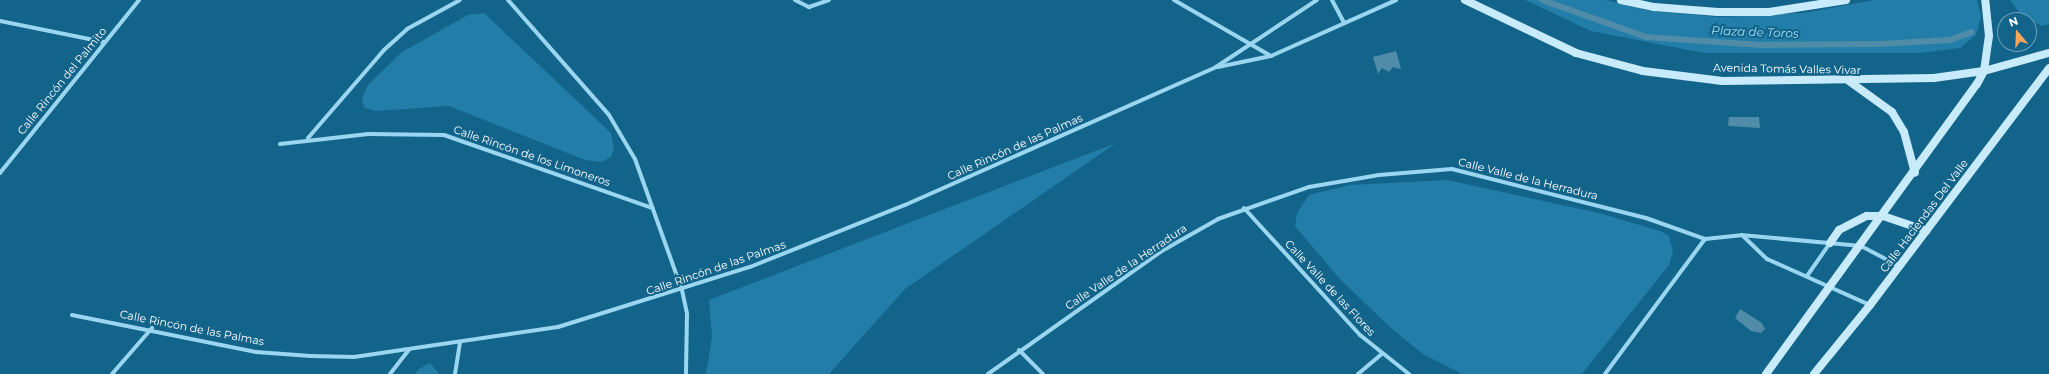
<!DOCTYPE html>
<meta charset="utf-8">
<style>
body{margin:0}
#map{position:relative;width:2049px;height:374px;overflow:hidden;background:#13648a;font-family:Montserrat,sans-serif}
div>[style]{position:absolute}
[style*='--x']{left:calc(var(--x)*1px);top:calc(var(--y)*1px);width:calc(var(--w)*1px);rotate:calc(var(--a)*1deg)}
.green>*{inset:0;background:#227ea8}
.water>*{inset:0;background:#508ca7}
.stream>*{height:6px;margin:-3px;padding:0 3px;transform-origin:3px;border-radius:3px;background:#508ca7}
.street>*{height:4px;margin:-2px;padding:0 2px;transform-origin:2px;border-radius:2px;background:#9ad6f0}
.secondary>*{height:8px;margin:-4px;padding:0 4px;transform-origin:4px;border-radius:4px;background:#c8ebfb}
span{translate:-50% -50%;white-space:nowrap;text-align:center;line-height:1.15;-webkit-text-stroke:4px #13648a;paint-order:stroke}
.street-label{font-size:11px;color:#fff}
.water-label{font-size:12px;color:#a5dff8;font-style:italic}
.north{position:absolute;left:1997px;top:12px;width:40px;height:40px;box-sizing:border-box;background:#13648a;border:1px solid #71a2b9;border-radius:50%;rotate:341deg;font-size:11px;font-weight:700;line-height:16px;text-align:center;color:#fff}
.north::after{content:'';display:block;margin:auto;width:14px;height:18px;background:#ffa659;clip-path:polygon(50% 0,100% 100%,50% 72%,0 100%)}
</style>
<div id="map">
<div class="green">
<i style="clip-path:polygon(1525px 0,1606px 0,1649px 11px,1719px 17px,1804px 13px,1874px 0,1977px 0,1981px 17px,1976px 35px,1960px 48px,1920px 53px,1704px 53px,1591px 31px)"></i>
<i style="clip-path:polygon(2010px 0,2049px 0,2049px 24px,2042px 26px,2022px 17px)"></i>
<i style="clip-path:polygon(484px 13px,611px 133px,614px 147px,611px 157px,601px 162px,585px 160px,449px 106px,376px 111px,364px 108px,362px 99px,368px 85px,402px 52px,468px 15px)"></i>
<i style="clip-path:polygon(1116px 143px,905px 289px,829px 374px,706px 374px,712px 337px,709px 300px)"></i>
<i style="clip-path:polygon(1447px 180px,1599px 213px,1660px 231px,1669px 236px,1673px 251px,1669px 265px,1582px 374px,1462px 374px,1423px 354px,1393px 330px,1339px 278px,1295px 226px,1297px 213px,1309px 195px,1350px 185px)"></i>
<i style="clip-path:polygon(430px 363px,439px 374px,415px 374px,419px 369px)"></i>
</div>
<div class="water">
<i style="clip-path:polygon(1396px 51px,1401px 69px,1393px 67px,1389px 72px,1382px 68px,1378px 74px,1373px 57px)"></i>
<i style="clip-path:polygon(1729px 117px,1759px 117px,1760px 128px,1728px 126px)"></i>
<i style="clip-path:polygon(1740px 309px,1762px 323px,1765px 329px,1761px 333px,1751px 331px,1735px 318px)"></i>
</div>
<div class="stream">
<i style="--x:1542;--y:0;--w:110;--a:19.6"></i>
<i style="--x:1646;--y:37;--w:115;--a:4"></i>
<i style="--x:1761;--y:45;--w:119;--a:-0.5"></i>
<i style="--x:1880;--y:44;--w:70;--a:-3.3"></i>
<i style="--x:1950;--y:40;--w:23;--a:-20"></i>
</div>
<div class="street">
<i style="--x:508;--y:0;--w:153;--a:48.7"></i>
<i style="--x:609;--y:115;--w:51;--a:59.4"></i>
<i style="--x:635;--y:159;--w:139;--a:70.3"></i>
<i style="--x:682;--y:290;--w:25;--a:78"></i>
<i style="--x:687;--y:314;--w:60;--a:91"></i>
<i style="--x:795;--y:0;--w:16;--a:27"></i>
<i style="--x:809;--y:7;--w:21;--a:-19"></i>
<i style="--x:1174;--y:0;--w:112;--a:30"></i>
<i style="--x:1332;--y:0;--w:26;--a:62"></i>
<i style="--x:0;--y:21;--w:106;--a:11.4"></i>
<i style="--x:1218;--y:67;--w:54;--a:-11.7"></i>
<i style="--x:1271;--y:56;--w:137;--a:-24.1"></i>
<i style="--x:308;--y:138;--w:116;--a:-49.2"></i>
<i style="--x:384;--y:50;--w:31;--a:-42"></i>
<i style="--x:407;--y:29;--w:60;--a:-28.7"></i>
<i style="--x:280;--y:144;--w:89;--a:-6.5"></i>
<i style="--x:368;--y:134;--w:76;--a:0.8"></i>
<i style="--x:444;--y:135;--w:221;--a:19.3"></i>
<i style="--x:0;--y:173;--w:222;--a:-51.2"></i>
<i style="--x:1244;--y:208;--w:172;--a:47.6"></i>
<i style="--x:1360;--y:335;--w:63;--a:38.5"></i>
<i style="--x:1742;--y:235;--w:35;--a:44"></i>
<i style="--x:1767;--y:259;--w:113;--a:24.1"></i>
<i style="--x:1807;--y:276;--w:40;--a:-55.1"></i>
<i style="--x:72;--y:315;--w:188;--a:11.4"></i>
<i style="--x:256;--y:352;--w:55;--a:4.2"></i>
<i style="--x:311;--y:356;--w:43;--a:1.3"></i>
<i style="--x:354;--y:357;--w:206;--a:-8.4"></i>
<i style="--x:558;--y:327;--w:201;--a:-17.4"></i>
<i style="--x:750;--y:267;--w:167;--a:-21.8"></i>
<i style="--x:905;--y:205;--w:340;--a:-23.9"></i>
<i style="--x:1216;--y:67;--w:121;--a:-33.6"></i>
<i style="--x:1019;--y:350;--w:34;--a:45"></i>
<i style="--x:112;--y:374;--w:61;--a:-49"></i>
<i style="--x:390;--y:374;--w:31;--a:-52"></i>
<i style="--x:455;--y:374;--w:31;--a:-81"></i>
<i style="--x:988;--y:374;--w:211;--a:-35.3"></i>
<i style="--x:1160;--y:252;--w:67;--a:-29.6"></i>
<i style="--x:1218;--y:219;--w:96;--a:-19.4"></i>
<i style="--x:1309;--y:187;--w:71;--a:-9.7"></i>
<i style="--x:1379;--y:175;--w:73;--a:-4.7"></i>
<i style="--x:1452;--y:169;--w:200;--a:14.2"></i>
<i style="--x:1646;--y:218;--w:63;--a:19.6"></i>
<i style="--x:1705;--y:239;--w:36;--a:-6"></i>
<i style="--x:1741;--y:235;--w:121;--a:5.2"></i>
<i style="--x:1861;--y:246;--w:43;--a:27.8"></i>
<i style="--x:1358;--y:374;--w:31;--a:-40"></i>
<i style="--x:1605;--y:374;--w:168;--a:-53.5"></i>
</div>
<div class="secondary">
<i style="--x:1465;--y:0;--w:123;--a:25.5"></i>
<i style="--x:1576;--y:53;--w:69;--a:15"></i>
<i style="--x:1643;--y:71;--w:80;--a:7.2"></i>
<i style="--x:1722;--y:81;--w:212;--a:-0.8"></i>
<i style="--x:1934;--y:78;--w:50;--a:-8"></i>
<i style="--x:1984;--y:71;--w:67;--a:-15.5"></i>
<i style="--x:1621;--y:0;--w:34;--a:12"></i>
<i style="--x:1654;--y:7;--w:64;--a:4.5"></i>
<i style="--x:1718;--y:12;--w:51;--a:0"></i>
<i style="--x:1769;--y:12;--w:78;--a:-8.9"></i>
<i style="--x:1849;--y:81;--w:53;--a:35.8"></i>
<i style="--x:1892;--y:112;--w:23;--a:59"></i>
<i style="--x:1904;--y:132;--w:42;--a:75"></i>
<i style="--x:1830;--y:243;--w:16;--a:-55"></i>
<i style="--x:1839;--y:230;--w:31;--a:-27"></i>
<i style="--x:1867;--y:216;--w:16;--a:0"></i>
<i style="--x:1883;--y:216;--w:46;--a:18.8"></i>
<i style="--x:1766;--y:374;--w:359;--a:-54"></i>
<i style="--x:1977;--y:84;--w:15;--a:-62"></i>
<i style="--x:1984;--y:71;--w:35;--a:-82"></i>
<i style="--x:1989;--y:36;--w:36;--a:-96"></i>
<i style="--x:1814;--y:374;--w:89;--a:-50.9"></i>
<i style="--x:1870;--y:305;--w:297;--a:-52.9"></i>
</div>
<div class="street-label">
<span style="left:1787px;top:69px;rotate:1deg">Avenida Tomás Valles Vivar</span>
<span style="left:62px;top:81px;rotate:-51deg">Calle Rincón del Palmito</span>
<span style="left:1015px;top:147px;rotate:-24deg">Calle Rincón de las Palmas</span>
<span style="left:532px;top:156px;rotate:19deg">Calle Rincón de los Limoneros</span>
<span style="left:1528px;top:179px;rotate:14deg">Calle Valle de la Herradura</span>
<span style="left:1924px;top:216px;rotate:-53deg">Calle Haciendas Del Valle</span>
<span style="left:1126px;top:267px;rotate:-34deg">Calle Valle de la Herradura</span>
<span style="left:716px;top:268px;rotate:-19deg">Calle Rincón de las Palmas</span>
<span style="left:1330px;top:288px;rotate:47deg">Calle Valle de las Flores</span>
<span style="left:192px;top:328px;rotate:11deg">Calle Rincón de las Palmas</span>
</div>
<div class="water-label">
<span style="left:1755px;top:32px;rotate:2deg">Plaza de Toros</span>
</div>
<div class="north">N</div>
</div>
